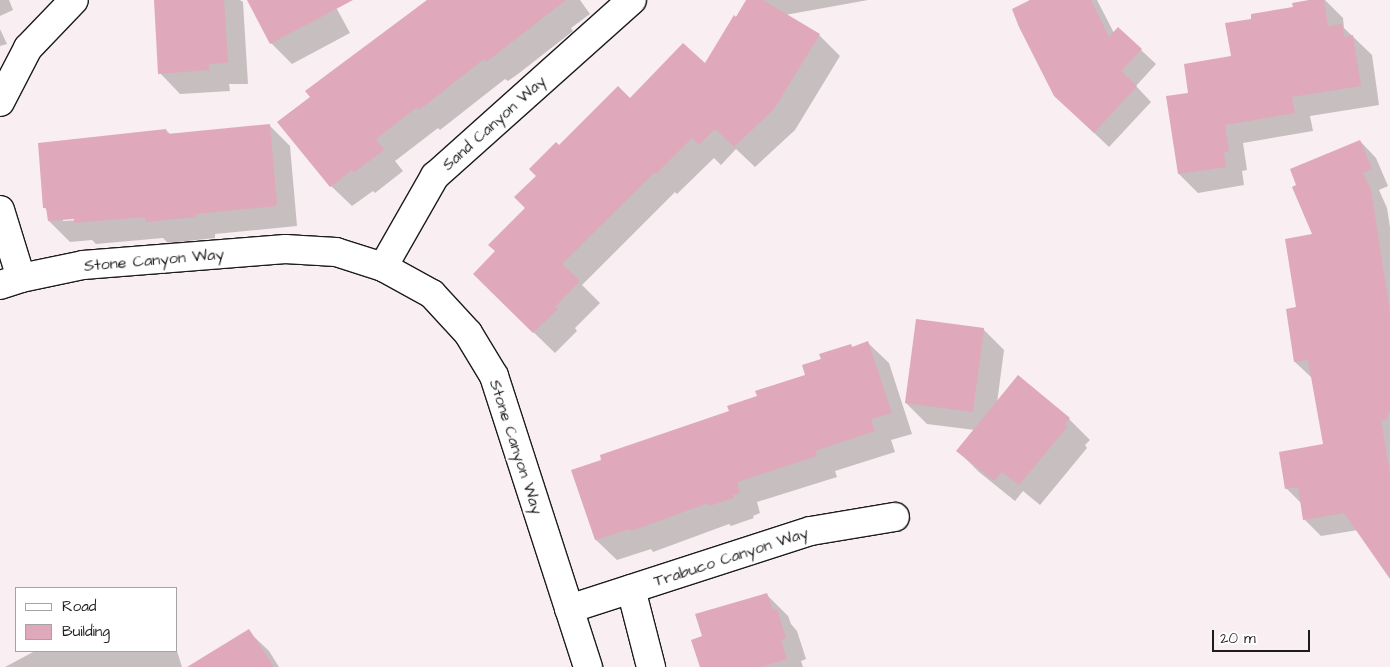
<!DOCTYPE html>
<style>
body{margin:0}
#map{position:relative;width:1390px;height:667px;overflow:hidden;background:#f9eef1;font-family:"Architects Daughter",sans-serif}
div>[style]{position:absolute}
[style*='--x']{left:calc(var(--x)*1px);top:calc(var(--y)*1px);width:calc(var(--w)*1px);rotate:calc(var(--a)*1deg)}
.shadow>*{inset:0;background:#0003}
.building>*{inset:0;background:#e0a8bb}
.roads{filter:drop-shadow(1px 0 #1c1c1c) drop-shadow(-1px 0 #1c1c1c) drop-shadow(0 1px #1c1c1c) drop-shadow(0 -1px #1c1c1c)}
.street>*{height:28px;margin:-14px;padding:0 14px;transform-origin:14px;border-radius:14px;background:#fff}
span{translate:-50% -50%;white-space:nowrap;text-align:center;line-height:1.15;-webkit-text-stroke:4px #fff;paint-order:stroke}
.street-label{font-size:16px;color:#1c1c1c}
.legend{position:absolute;left:15px;top:587px;width:162px;height:65px;box-sizing:border-box;background:#fff;border:1px solid #a4a4a4;margin:0;padding:6px 9px;list-style:none;font-size:15px;color:#1c1c1c}
.legend li{display:flex;align-items:center;gap:10px;height:25px}
.legend b{width:25px;border:1px solid #a4a4a4}
.scale{position:absolute;left:1212px;top:630px;width:98px;height:22px;box-sizing:border-box;border:2px solid #1c1c1c;border-top:0;padding-left:6px;font-size:15px;line-height:18px;white-space:nowrap;color:#1c1c1c;-webkit-text-stroke:4px #fff;paint-order:stroke}
</style>
<div id="map">
<div class="shadow">
<i style="clip-path:polygon(0 0,9px 0,13px 10px,0 16px)"></i>
<i style="clip-path:polygon(155px 0,240px 0,243px 2px,248px 84px,229px 84px,230px 91px,180px 94px,160px 73px)"></i>
<i style="clip-path:polygon(248px 0,332px 0,350px 33px,292px 64px,271px 43px)"></i>
<i style="clip-path:polygon(430px 0,580px 0,590px 14px,571px 28px,573px 31px,518px 74px,508px 81px,505px 79px,440px 130px,438px 128px,395px 161px,403px 171px,375px 193px,373px 191px,352px 206px,331px 186px,312px 97px)"></i>
<i style="clip-path:polygon(747px 0,868px 0,785px 15px,819px 35px,840px 56px,795px 130px,755px 167px,736px 149px,721px 165px,714px 158px,677px 194px,675px 192px,582px 285px,600px 303px,575px 328px,577px 331px,555px 353px,495px 295px,497px 251px,527px 208px,538px 176px,559px 146px,630px 100px,705px 65px)"></i>
<i style="clip-path:polygon(1029px 0,1097px 0,1114px 33px,1141px 50px,1156px 64px,1136px 86px,1151px 102px,1109px 147px,1071px 111px)"></i>
<i style="clip-path:polygon(1316px 0,1325px 0,1343px 18px,1344px 28px,1372px 55px,1379px 105px,1310px 116px,1313px 131px,1243px 143px,1247px 170px,1242px 171px,1244px 185px,1198px 193px,1179px 174px,1190px 94px,1232px 57px,1253px 20px)"></i>
<i style="clip-path:polygon(0 29px,7px 44px,0 46px)"></i>
<i style="clip-path:polygon(evenodd,269px 125px,290px 146px,297px 226px,215px 234px,215px 238px,168px 243px,163px 238px,96px 244px,92px 240px,70px 242px,49px 221px,48px 211px,44px 207px,166px 130px,171px 135px,269px 125px,80px 217px,80px 220px,63px 221px,63px 219px,80px 217px)"></i>
<i style="clip-path:polygon(1360px 141px,1376px 158px,1388px 186px,1379px 190px,1387px 208px,1390px 227px,1390px 571px,1358px 530px,1321px 536px,1304px 519px,1302px 504px,1286px 488px,1324px 445px,1312px 378px,1295px 362px,1297px 308px,1314px 235px)"></i>
<i style="clip-path:polygon(983px 329px,1004px 350px,997px 403px,1069px 419px,1090px 440px,1085px 445px,1087px 448px,1040px 505px,1023px 491px,1015px 501px,979px 472px,958px 451px,975px 430px,927px 424px,906px 403px)"></i>
<i style="clip-path:polygon(868px 343px,889px 363px,912px 434px,891px 440px,895px 452px,835px 471px,837px 477px,757px 502px,760px 513px,753px 516px,754px 518px,731px 526px,729px 524px,653px 552px,651px 549px,617px 560px,596px 540px,603px 461px,731px 411px,807px 375px,822px 359px,851px 345px,853px 348px)"></i>
<i style="clip-path:polygon(767px 595px,788px 616px,791px 624px,797px 631px,806px 659px,801px 661px,803px 667px,701px 667px,704px 637px)"></i>
<i style="clip-path:polygon(248px 631px,269px 651px,279px 667px,189px 667px)"></i>
<i style="clip-path:polygon(176px 648px,182px 667px,5px 667px,35px 651px,176px 651px)"></i>
</div>
<div class="building">
<i style="clip-path:polygon(154px 0,224px 0,228px 63px,209px 64px,209px 70px,158px 74px)"></i>
<i style="clip-path:polygon(247px 0,353px 0,270px 44px)"></i>
<i style="clip-path:polygon(427px 0,566px 0,486px 62px,484px 59px,419px 110px,417px 107px,376px 139px,384px 150px,353px 173px,352px 170px,330px 187px,277px 122px,310px 97px,305px 91px)"></i>
<i style="clip-path:polygon(746px 0,763px 0,820px 34px,774px 109px,734px 147px,715px 129px,699px 145px,692px 138px,656px 174px,654px 173px,562px 264px,580px 281px,555px 307px,558px 309px,533px 333px,473px 274px,495px 251px,488px 245px,525px 208px,514px 197px,536px 176px,529px 169px,556px 142px,559px 145px,618px 86px,630px 98px,683px 43px,705px 63px,734px 15px,736px 17px)"></i>
<i style="clip-path:polygon(1030px 0,1091px 0,1109px 37px,1118px 27px,1142px 49px,1121px 71px,1137px 86px,1094px 133px,1054px 96px,1019px 27px,1012px 9px)"></i>
<i style="clip-path:polygon(1309px 0,1324px 0,1328px 26px,1342px 24px,1344px 37px,1353px 35px,1361px 86px,1292px 97px,1295px 113px,1225px 125px,1229px 151px,1224px 152px,1226px 167px,1178px 174px,1166px 96px,1188px 93px,1184px 64px,1231px 56px,1225px 23px,1251px 19px,1251px 14px,1293px 7px,1292px 3px)"></i>
<i style="clip-path:polygon(270px 124px,277px 204px,276px 206px,195px 214px,195px 217px,146px 222px,145px 217px,74px 223px,74px 219px,48px 221px,46px 208px,43px 208px,38px 143px,166px 129px,167px 134px)"></i>
<i style="clip-path:polygon(1360px 140px,1372px 169px,1363px 173px,1371px 190px,1390px 312px,1390px 413px,1387px 413px,1388px 419px,1381px 420px,1390px 474px,1390px 579px,1344px 513px,1303px 520px,1298px 487px,1285px 489px,1279px 452px,1323px 444px,1308px 360px,1294px 362px,1286px 309px,1296px 307px,1285px 239px,1312px 234px,1292px 187px,1296px 185px,1290px 169px)"></i>
<i style="clip-path:polygon(916px 319px,984px 328px,973px 412px,905px 403px)"></i>
<i style="clip-path:polygon(868px 341px,892px 413px,871px 419px,875px 431px,815px 451px,817px 456px,737px 482px,740px 493px,733px 495px,734px 498px,709px 506px,708px 503px,631px 531px,630px 529px,595px 540px,571px 470px,601px 460px,600px 455px,729px 411px,727px 406px,757px 396px,755px 391px,805px 375px,802px 365px,821px 359px,819px 354px,851px 344px,852px 347px)"></i>
<i style="clip-path:polygon(1018px 375px,1070px 418px,1065px 424px,1068px 426px,1019px 485px,1002px 472px,994px 481px,956px 451px)"></i>
<i style="clip-path:polygon(767px 593px,773px 610px,777px 609px,786px 638px,781px 640px,787px 659px,761px 667px,700px 667px,691px 640px,702px 636px,695px 614px)"></i>
<i style="clip-path:polygon(249px 629px,274px 667px,187px 667px)"></i>
</div>
<div class="roads">
<div class="street">
<i style="--x:0;--y:102;--w:61;--a:-62.6"></i>
<i style="--x:28;--y:48;--w:66;--a:-46.2"></i>
<i style="--x:0;--y:210;--w:71;--a:72.8"></i>
<i style="--x:383;--y:267;--w:105;--a:-60.3"></i>
<i style="--x:435;--y:176;--w:264;--a:-41.8"></i>
<i style="--x:0;--y:285;--w:22;--a:-18"></i>
<i style="--x:21;--y:278;--w:63;--a:-11.8"></i>
<i style="--x:83;--y:265;--w:203;--a:-4.5"></i>
<i style="--x:285;--y:249;--w:51;--a:3.4"></i>
<i style="--x:336;--y:252;--w:49;--a:17.7"></i>
<i style="--x:383;--y:267;--w:56;--a:28.9"></i>
<i style="--x:432;--y:294;--w:53;--a:47.3"></i>
<i style="--x:468;--y:333;--w:50;--a:58.8"></i>
<i style="--x:494;--y:376;--w:306;--a:72.1"></i>
<i style="--x:631;--y:589;--w:81;--a:75.6"></i>
<i style="--x:569;--y:609;--w:254;--a:-17.9"></i>
<i style="--x:811;--y:531;--w:85;--a:-9.5"></i>
</div>
</div>
<div class="street-label">
<span style="left:494px;top:123px;rotate:-42deg">Sand Canyon Way</span>
<span style="left:154px;top:260px;rotate:-5deg">Stone Canyon Way</span>
<span style="left:516px;top:447px;rotate:72deg">Stone Canyon Way</span>
<span style="left:731px;top:557px;rotate:-18deg">Trabuco Canyon Way</span>
</div>
<ul class="legend">
<li><b style="height:6px;background:#fff"></b>Road</li>
<li><b style="height:14px;background:#e0a8bb"></b>Building</li>
</ul>
<div class="scale">20 m</div>
</div>
